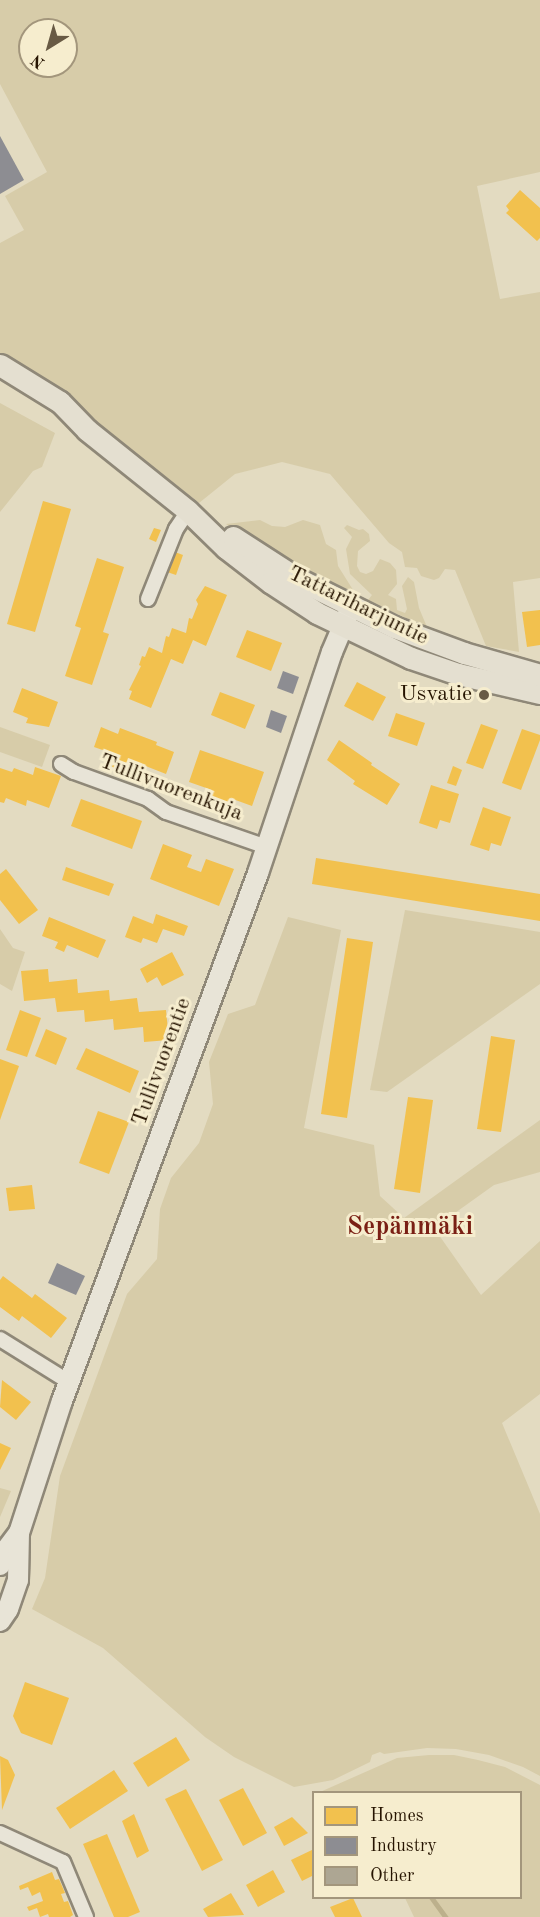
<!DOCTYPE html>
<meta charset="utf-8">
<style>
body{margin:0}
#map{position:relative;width:540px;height:1917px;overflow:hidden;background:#e3dbc1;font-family:"Old Standard TT",serif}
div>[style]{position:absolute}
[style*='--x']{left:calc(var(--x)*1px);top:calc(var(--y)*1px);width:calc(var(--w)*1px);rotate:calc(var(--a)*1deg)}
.green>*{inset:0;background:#d7cca9}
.homes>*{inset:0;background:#f2c14e}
.industry>*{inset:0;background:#8d8d92}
.stream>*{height:4.5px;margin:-2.25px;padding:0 2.25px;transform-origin:2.25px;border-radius:2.25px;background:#bcb08c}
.building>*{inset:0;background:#ada693}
.roads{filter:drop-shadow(2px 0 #8f8878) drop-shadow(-2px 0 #8f8878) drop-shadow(0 2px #8f8878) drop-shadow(0 -2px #8f8878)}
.street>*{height:14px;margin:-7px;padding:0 7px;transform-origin:7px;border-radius:7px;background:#e8e4d7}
.secondary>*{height:20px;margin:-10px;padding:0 10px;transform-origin:10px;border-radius:10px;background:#e8e4d7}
.primary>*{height:21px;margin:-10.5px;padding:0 10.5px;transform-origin:10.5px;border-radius:10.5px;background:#e4dfd0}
.dots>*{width:16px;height:16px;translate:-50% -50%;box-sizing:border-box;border:3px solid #f6edce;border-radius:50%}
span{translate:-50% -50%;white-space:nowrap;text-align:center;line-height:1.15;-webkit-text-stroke:6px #f6edce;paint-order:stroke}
.street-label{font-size:22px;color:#261401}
.poi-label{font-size:22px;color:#261401}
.right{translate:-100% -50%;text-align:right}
.quarter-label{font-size:26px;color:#7a1f14;font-weight:700}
.legend{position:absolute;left:312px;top:1791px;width:210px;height:108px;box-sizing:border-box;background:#f6edce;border:2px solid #a3967c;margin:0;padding:8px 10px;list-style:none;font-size:18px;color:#261401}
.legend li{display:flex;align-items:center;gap:12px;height:30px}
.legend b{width:30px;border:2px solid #a3967c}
.north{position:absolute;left:18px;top:18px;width:60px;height:60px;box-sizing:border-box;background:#f6edce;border:2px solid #a3967c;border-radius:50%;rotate:217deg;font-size:16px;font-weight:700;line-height:24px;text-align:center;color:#261401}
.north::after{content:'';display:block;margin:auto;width:21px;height:27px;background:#685a44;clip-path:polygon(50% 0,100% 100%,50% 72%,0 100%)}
</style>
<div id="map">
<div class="green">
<i style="clip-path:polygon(evenodd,0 0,540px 0,540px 172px,477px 186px,500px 299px,540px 292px,540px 578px,513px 582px,519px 652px,486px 646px,455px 570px,445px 569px,439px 578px,434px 580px,421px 576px,417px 568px,405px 567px,402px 552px,389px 543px,330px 474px,282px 462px,235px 474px,199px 503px,90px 417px,0 363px,0 243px,24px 230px,5px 196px,47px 172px,0 84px,0 0,30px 30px,66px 30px,66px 66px,30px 66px,30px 30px)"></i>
<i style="clip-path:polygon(0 403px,55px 433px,42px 467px,33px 471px,0 512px)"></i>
<i style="clip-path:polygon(260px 520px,272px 526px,285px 527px,303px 520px,320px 525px,326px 544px,336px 550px,338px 566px,355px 593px,368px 600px,372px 595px,350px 574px,346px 549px,352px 537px,344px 528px,347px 525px,359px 530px,363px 529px,369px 534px,370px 541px,358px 551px,357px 566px,360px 572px,366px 574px,373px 571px,380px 559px,390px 563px,396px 570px,397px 584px,388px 595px,396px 599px,397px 610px,405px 613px,407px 609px,402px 586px,408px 577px,414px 582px,419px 608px,427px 627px,381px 607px,355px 603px,285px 566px,226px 524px)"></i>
<i style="clip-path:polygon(0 727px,50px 745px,42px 767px,0 752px)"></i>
<i style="clip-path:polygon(405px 910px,540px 932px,540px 984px,387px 1092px,370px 1090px)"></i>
<i style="clip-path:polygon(288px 917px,341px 930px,304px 1128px,374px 1145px,380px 1196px,404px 1218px,540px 1120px,540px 1172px,494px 1185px,434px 1228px,481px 1295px,540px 1241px,540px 1394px,502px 1423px,540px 1514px,540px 1776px,523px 1767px,489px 1755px,456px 1749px,427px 1748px,384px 1754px,380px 1752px,372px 1755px,370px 1762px,333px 1780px,294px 1787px,234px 1757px,205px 1737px,103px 1648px,32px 1609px,45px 1578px,60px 1476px,127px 1294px,157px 1259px,160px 1209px,171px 1178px,199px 1143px,213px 1104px,209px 1062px,228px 1014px,255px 1005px)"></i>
<i style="clip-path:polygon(0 929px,13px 948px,25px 952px,12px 991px,0 984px)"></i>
<i style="clip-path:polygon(0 1488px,11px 1491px,0 1517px)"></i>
<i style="clip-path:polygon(429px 1755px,454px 1755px,478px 1760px,505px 1767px,540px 1785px,540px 1917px,414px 1917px,405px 1898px,520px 1898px,520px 1792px,320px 1792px,397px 1758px)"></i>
</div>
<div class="homes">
<i style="clip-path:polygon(520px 190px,540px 208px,540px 238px,537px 241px,506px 213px,509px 210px,506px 206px)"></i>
<i style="clip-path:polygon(43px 501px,71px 509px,35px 632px,7px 624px)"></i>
<i style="clip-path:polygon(154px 528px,161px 530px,156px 542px,149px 539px)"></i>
<i style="clip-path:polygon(175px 552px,183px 555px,176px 575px,167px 572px)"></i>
<i style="clip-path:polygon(97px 558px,124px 567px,103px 632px,109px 634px,92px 685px,65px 676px,81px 628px,75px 626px)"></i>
<i style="clip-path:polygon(205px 586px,227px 595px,206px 646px,193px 640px,183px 664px,171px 659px,151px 708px,129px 699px,132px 691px,129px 690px,141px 666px,139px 665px,142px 656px,145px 657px,149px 647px,162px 653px,166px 636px,169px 637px,172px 628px,186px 633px,189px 618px,192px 619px,198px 604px,196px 600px)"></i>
<i style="clip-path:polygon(540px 610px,540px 645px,527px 647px,522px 612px)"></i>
<i style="clip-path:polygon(247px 630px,282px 643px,271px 671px,236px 657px)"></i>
<i style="clip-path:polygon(357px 682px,386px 697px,373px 721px,344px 706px)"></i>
<i style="clip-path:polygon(22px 688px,58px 702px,49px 727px,26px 723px,28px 718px,13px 712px)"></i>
<i style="clip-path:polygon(220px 692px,255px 705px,245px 729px,211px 715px)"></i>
<i style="clip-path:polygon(396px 713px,425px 723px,417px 746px,388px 736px)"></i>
<i style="clip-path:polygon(481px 724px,498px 730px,483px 769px,466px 763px)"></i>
<i style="clip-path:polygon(101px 727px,118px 734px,120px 728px,157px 742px,156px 745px,174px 752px,166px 774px,143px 765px,139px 777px,112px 767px,117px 755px,94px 747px)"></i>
<i style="clip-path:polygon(522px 729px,540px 735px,540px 740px,521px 790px,502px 783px)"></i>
<i style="clip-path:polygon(339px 740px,372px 763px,371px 765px,400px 784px,387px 805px,353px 784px,355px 781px,327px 760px)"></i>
<i style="clip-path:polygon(200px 750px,264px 772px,252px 806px,230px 798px,226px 807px,208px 801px,212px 790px,189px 782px)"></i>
<i style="clip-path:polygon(453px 766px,462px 770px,456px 786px,447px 783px)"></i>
<i style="clip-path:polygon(35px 767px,61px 776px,49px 808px,27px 800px,26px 806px,6px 798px,4px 803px,0 802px,0 768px,12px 772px,14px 768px,33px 775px)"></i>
<i style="clip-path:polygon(431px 785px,459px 794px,450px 823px,440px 820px,437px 829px,419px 823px)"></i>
<i style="clip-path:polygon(81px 799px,142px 821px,132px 849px,71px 826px)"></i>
<i style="clip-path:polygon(483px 807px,511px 817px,501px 846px,491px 843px,489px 851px,470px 845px)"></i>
<i style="clip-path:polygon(163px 844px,192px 855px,187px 867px,201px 872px,206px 859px,234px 869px,219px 906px,150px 879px)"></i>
<i style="clip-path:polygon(316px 858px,540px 894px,540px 921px,312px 884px)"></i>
<i style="clip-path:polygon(66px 867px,114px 884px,109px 896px,62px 880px)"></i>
<i style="clip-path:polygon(6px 869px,38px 910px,19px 924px,0 900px,0 874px)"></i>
<i style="clip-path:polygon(156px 914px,188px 926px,184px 936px,163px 929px,157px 943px,143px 938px,141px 943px,125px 937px,133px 916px,153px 924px)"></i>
<i style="clip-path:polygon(49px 917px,106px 940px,98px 958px,67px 945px,64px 952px,55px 948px,58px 942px,42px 936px)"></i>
<i style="clip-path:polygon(347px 938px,373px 942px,347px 1118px,321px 1114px)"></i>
<i style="clip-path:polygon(172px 952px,184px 975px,162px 986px,157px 977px,147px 983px,140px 969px)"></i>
<i style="clip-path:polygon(48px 969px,49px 982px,77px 979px,78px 993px,109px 990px,110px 1001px,137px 998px,139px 1012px,166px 1010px,169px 1040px,144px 1042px,143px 1027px,114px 1030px,113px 1019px,85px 1022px,84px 1010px,57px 1012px,55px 998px,24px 1001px,21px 971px)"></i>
<i style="clip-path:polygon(20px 1010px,41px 1018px,27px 1057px,6px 1050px)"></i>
<i style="clip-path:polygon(46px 1029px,67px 1038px,56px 1065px,35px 1056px)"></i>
<i style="clip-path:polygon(491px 1036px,515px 1040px,501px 1132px,477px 1129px)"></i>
<i style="clip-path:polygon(86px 1048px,139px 1071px,130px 1093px,76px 1069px)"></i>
<i style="clip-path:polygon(0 1059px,19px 1066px,0 1120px)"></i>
<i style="clip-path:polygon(408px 1097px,433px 1100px,420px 1193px,394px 1189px)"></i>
<i style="clip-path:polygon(98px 1111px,129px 1122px,109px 1174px,79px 1163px)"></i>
<i style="clip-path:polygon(32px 1185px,35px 1209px,9px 1211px,6px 1188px)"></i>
<i style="clip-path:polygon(3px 1276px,32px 1298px,35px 1294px,67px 1318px,51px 1338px,22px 1316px,19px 1321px,0 1307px,0 1280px)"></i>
<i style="clip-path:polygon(2px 1380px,31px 1402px,16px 1420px,0 1407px)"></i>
<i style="clip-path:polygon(0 1443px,11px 1448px,0 1470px)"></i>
<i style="clip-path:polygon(25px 1682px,69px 1698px,52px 1745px,21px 1733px,13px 1716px)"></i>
<i style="clip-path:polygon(176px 1737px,190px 1760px,148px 1787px,133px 1763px)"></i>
<i style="clip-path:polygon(0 1756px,8px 1760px,15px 1775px,2px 1810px)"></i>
<i style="clip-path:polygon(114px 1770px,128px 1791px,70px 1829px,56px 1808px)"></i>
<i style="clip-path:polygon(243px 1788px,267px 1833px,243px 1846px,219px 1800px)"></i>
<i style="clip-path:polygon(186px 1789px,223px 1860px,202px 1871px,165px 1799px)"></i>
<i style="clip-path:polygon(134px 1814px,149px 1851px,137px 1858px,122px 1821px)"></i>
<i style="clip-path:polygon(292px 1817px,308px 1833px,284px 1846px,274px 1827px)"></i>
<i style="clip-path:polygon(107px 1834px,140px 1912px,128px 1917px,114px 1917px,83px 1844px)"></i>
<i style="clip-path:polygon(314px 1849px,314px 1875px,302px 1881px,291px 1860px)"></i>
<i style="clip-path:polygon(273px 1870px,285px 1892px,258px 1907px,246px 1885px)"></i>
<i style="clip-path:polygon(52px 1872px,55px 1880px,59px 1879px,65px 1893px,61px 1894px,64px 1902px,68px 1901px,73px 1915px,70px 1917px,49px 1917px,48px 1914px,40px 1917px,37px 1908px,29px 1911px,27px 1907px,43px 1901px,40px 1892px,32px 1896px,28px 1887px,20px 1890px,19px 1886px)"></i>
<i style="clip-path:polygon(231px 1893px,244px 1915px,208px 1917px,203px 1909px)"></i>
<i style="clip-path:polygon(353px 1898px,362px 1917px,335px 1917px,330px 1907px)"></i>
</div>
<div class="industry">
<i style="clip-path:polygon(0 136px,24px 180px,0 194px)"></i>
<i style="clip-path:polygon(283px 671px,299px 677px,293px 694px,277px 688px)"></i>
<i style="clip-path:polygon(271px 710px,287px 716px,281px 733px,266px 727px)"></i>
<i style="clip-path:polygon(57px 1263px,85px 1276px,76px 1295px,48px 1283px)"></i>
</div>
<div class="stream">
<i style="--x:432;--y:1898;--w:24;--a:54"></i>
</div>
<div class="building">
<i style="clip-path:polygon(478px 695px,488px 698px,487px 702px,477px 699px)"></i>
</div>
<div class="roads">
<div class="street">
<i style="--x:148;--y:599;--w:75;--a:-68.2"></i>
<i style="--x:176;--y:529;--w:22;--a:-56"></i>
<i style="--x:61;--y:764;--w:15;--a:32"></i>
<i style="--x:74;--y:772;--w:79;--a:20"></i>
<i style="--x:148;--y:799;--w:22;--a:36"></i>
<i style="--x:166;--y:812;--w:107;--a:19.1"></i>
<i style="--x:0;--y:1339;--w:81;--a:31.9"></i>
<i style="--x:0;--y:1833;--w:69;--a:24.7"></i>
<i style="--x:63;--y:1862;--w:60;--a:67.3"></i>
</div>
<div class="secondary">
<i style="--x:0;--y:1565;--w:16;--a:-68"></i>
<i style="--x:6;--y:1550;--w:21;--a:-53"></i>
<i style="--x:19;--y:1533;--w:139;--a:-72"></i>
<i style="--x:62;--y:1401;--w:563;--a:-69.63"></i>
<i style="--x:258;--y:873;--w:233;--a:-71.5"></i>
<i style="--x:332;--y:652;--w:49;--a:-67.1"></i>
<i style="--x:0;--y:1621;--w:14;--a:-56"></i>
<i style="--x:8;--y:1609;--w:31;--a:-71"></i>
<i style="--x:18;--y:1580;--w:47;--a:-88.8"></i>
</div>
<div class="primary">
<i style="--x:0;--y:365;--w:70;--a:31.7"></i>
<i style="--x:60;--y:402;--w:39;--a:46"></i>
<i style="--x:87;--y:430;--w:129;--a:38.7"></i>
<i style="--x:188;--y:511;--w:53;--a:44.2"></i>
<i style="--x:226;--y:548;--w:56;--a:37.7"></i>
<i style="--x:270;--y:582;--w:56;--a:33.4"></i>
<i style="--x:317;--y:613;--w:104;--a:25.6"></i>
<i style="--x:411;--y:658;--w:50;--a:18.8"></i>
<i style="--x:458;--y:674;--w:84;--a:13"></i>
<i style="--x:233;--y:537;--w:77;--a:32.9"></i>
<i style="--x:298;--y:579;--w:107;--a:26.6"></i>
<i style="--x:394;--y:627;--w:75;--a:20.4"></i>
<i style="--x:464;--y:653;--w:79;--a:16.1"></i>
</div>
</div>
<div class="dots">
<i style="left:484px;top:695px;background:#685a44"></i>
</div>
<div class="street-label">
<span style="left:358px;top:606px;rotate:26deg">Tattariharjuntie</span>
<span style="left:171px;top:788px;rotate:21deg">Tullivuorenkuja</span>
<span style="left:162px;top:1062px;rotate:-70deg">Tullivuorentie</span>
</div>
<div class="poi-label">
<span class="right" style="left:472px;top:695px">Usvatie</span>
</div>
<div class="quarter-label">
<span style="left:410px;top:1228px">Sepänmäki</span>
</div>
<ul class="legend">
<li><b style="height:16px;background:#f2c14e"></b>Homes</li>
<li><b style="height:16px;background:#8d8d92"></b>Industry</li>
<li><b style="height:16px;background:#ada693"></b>Other</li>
</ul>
<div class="north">N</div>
</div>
